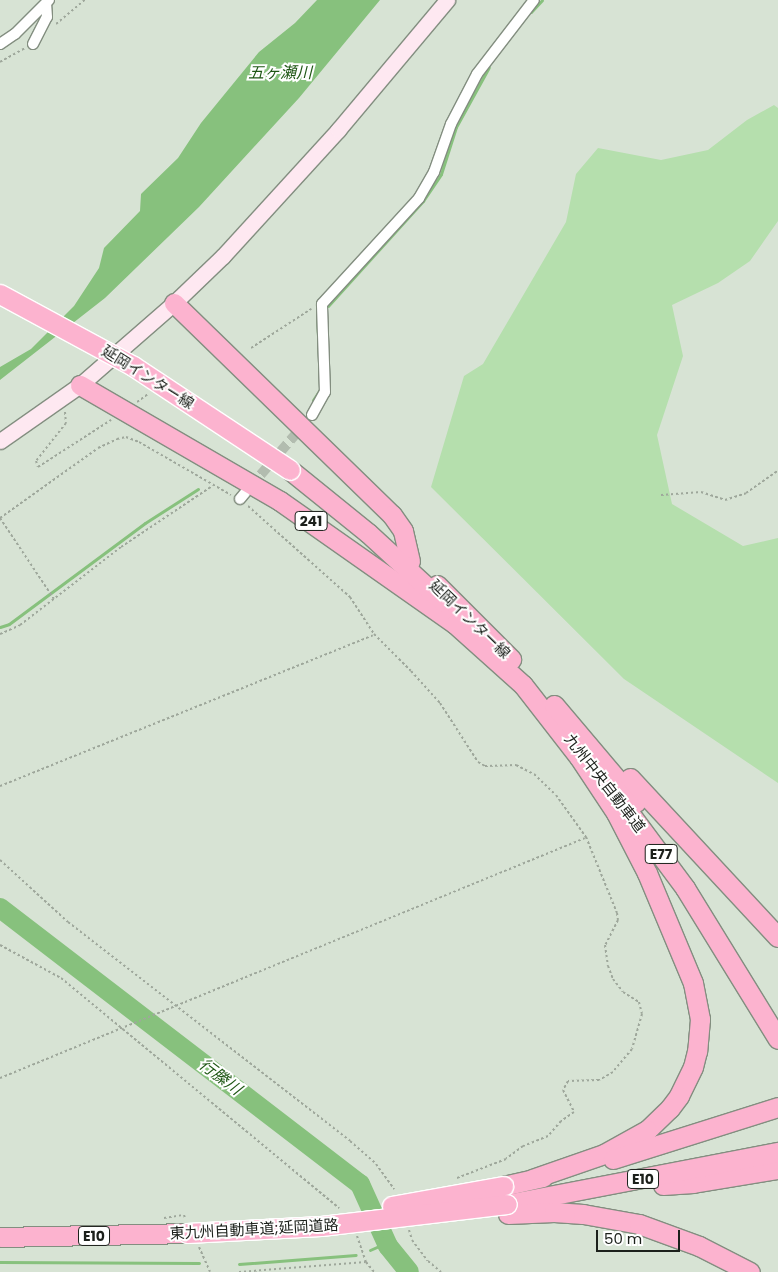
<!DOCTYPE html>
<meta charset="utf-8">
<style>
body{margin:0}
#map{position:relative;width:778px;height:1272px;overflow:hidden;background:#d7e3d4;font-family:Poppins,"Noto Sans JP",sans-serif}
div>[style]{position:absolute}
[style*='--x']{left:calc(var(--x)*1px);top:calc(var(--y)*1px);width:calc(var(--w)*1px);rotate:calc(var(--a)*1deg)}
.green>*{inset:0;background:#b5dfad}
.water>*{inset:0;background:#87c17d}
.stream>*{height:3px;margin:-1.5px;padding:0 1.5px;transform-origin:1.5px;border-radius:1.5px;background:#87c17d}
.river>*{height:20px;margin:-10px;padding:0 10px;transform-origin:10px;border-radius:10px;background:#87c17d}
.street-tunnel>*{height:10px;margin-top:-5px;transform-origin:0;background:repeating-linear-gradient(90deg,#b2bcaf 0 10px,transparent 0 15px)}
.path>*{height:2px;margin-top:-1px;transform-origin:0;background:repeating-linear-gradient(90deg,#9ea79b 0 2.5px,transparent 0 5px)}
.roads{filter:drop-shadow(1px 0 #838e80) drop-shadow(-1px 0 #838e80) drop-shadow(0 1px #838e80) drop-shadow(0 -1px #838e80)}
.street>*{height:10px;margin:-5px;padding:0 5px;transform-origin:5px;border-radius:5px;background:#fff}
.secondary>*{height:15px;margin:-7.5px;padding:0 7.5px;transform-origin:7.5px;border-radius:7.5px;background:#fee8f1}
.highway>*{height:19px;margin:-9.5px;padding:0 9.5px;transform-origin:9.5px;border-radius:9.5px;background:#fcb3cf}
.bridges{filter:drop-shadow(1px 0 #fff) drop-shadow(-1px 0 #fff) drop-shadow(0 1px #fff) drop-shadow(0 -1px #fff)}
.highway-bridge>*{height:19px;margin:-9.5px;padding:0 9.5px;transform-origin:9.5px;border-radius:9.5px;background:#fcb3cf}
span{translate:-50% -50%;white-space:nowrap;text-align:center;line-height:1.15;-webkit-text-stroke:4px #fff;paint-order:stroke}
.shield-label span{padding:1px 4px;background:#fff;border:1px solid;border-radius:4px;-webkit-text-stroke-width:0}
.shield-label{font-size:14px;color:#1c201b;font-weight:700}
.street-label{font-size:15px;color:#1c201b}
.water-label{font-size:16px;color:#1f5715;font-style:italic}
.scale{position:absolute;left:596px;top:1230px;width:84px;height:22px;box-sizing:border-box;border:2px solid #1c201b;border-top:0;padding-left:6px;font-size:15px;line-height:18px;white-space:nowrap;color:#1c201b;-webkit-text-stroke:4px #fff;paint-order:stroke}
</style>
<div id="map">
<div class="green">
<i style="clip-path:polygon(774px 105px,778px 108px,778px 221px,750px 261px,718px 283px,672px 305px,683px 356px,657px 435px,672px 504px,743px 546px,778px 538px,778px 783px,624px 679px,431px 487px,464px 376px,483px 364px,566px 222px,576px 174px,598px 148px,661px 160px,708px 150px,747px 120px)"></i>
</div>
<div class="water">
<i style="clip-path:polygon(317px 0,380px 0,299px 98px,199px 207px,105px 298px,0 380px,0 367px,31px 349px,74px 306px,99px 268px,104px 248px,140px 211px,141px 194px,178px 158px,201px 123px,259px 52px,295px 23px)"></i>
</div>
<div class="stream">
<i style="--x:531;--y:12;--w:16;--a:-47"></i>
<i style="--x:328;--y:306;--w:142;--a:-47.9"></i>
<i style="--x:423;--y:201;--w:32;--a:-56"></i>
<i style="--x:441;--y:174;--w:49;--a:-72.3"></i>
<i style="--x:456;--y:127;--w:68;--a:-61.2"></i>
<i style="--x:317;--y:315;--w:64;--a:87.3"></i>
<i style="--x:313;--y:400;--w:14;--a:-56"></i>
<i style="--x:0;--y:627;--w:9;--a:-18"></i>
<i style="--x:9;--y:624;--w:169;--a:-36.6"></i>
<i style="--x:145;--y:523;--w:63;--a:-32.7"></i>
<i style="--x:370;--y:1250;--w:17;--a:-24"></i>
<i style="--x:0;--y:1262;--w:199;--a:0.3"></i>
<i style="--x:239;--y:1264;--w:117;--a:-4.4"></i>
</div>
<div class="river">
<i style="--x:0;--y:908;--w:454;--a:37.5"></i>
<i style="--x:360;--y:1184;--w:68;--a:65.7"></i>
<i style="--x:388;--y:1246;--w:33;--a:51"></i>
</div>
<div class="street-tunnel">
<i style="--x:251;--y:486;--w:94;--a:-49.3"></i>
</div>
<div class="path">
<i style="--x:56;--y:24;--w:38;--a:-40"></i>
<i style="--x:0;--y:62;--w:29;--a:-29"></i>
<i style="--x:251;--y:348;--w:72;--a:-33"></i>
<i style="--x:137;--y:402;--w:14;--a:-36"></i>
<i style="--x:65;--y:412;--w:11;--a:85"></i>
<i style="--x:66;--y:423;--w:48;--a:128.3"></i>
<i style="--x:36;--y:461;--w:6;--a:72"></i>
<i style="--x:38;--y:467;--w:87;--a:-32.8"></i>
<i style="--x:661;--y:495;--w:40;--a:-4.3"></i>
<i style="--x:701;--y:492;--w:25;--a:18"></i>
<i style="--x:725;--y:500;--w:22;--a:-18"></i>
<i style="--x:746;--y:493;--w:39;--a:-35"></i>
<i style="--x:248;--y:506;--w:137;--a:41.7"></i>
<i style="--x:350;--y:597;--w:44;--a:57"></i>
<i style="--x:374;--y:634;--w:52;--a:45"></i>
<i style="--x:411;--y:671;--w:43;--a:47.8"></i>
<i style="--x:440;--y:703;--w:70;--a:57.2"></i>
<i style="--x:478;--y:762;--w:8;--a:30"></i>
<i style="--x:485;--y:766;--w:31;--a:-2"></i>
<i style="--x:516;--y:765;--w:20;--a:27"></i>
<i style="--x:534;--y:774;--w:30;--a:44"></i>
<i style="--x:556;--y:795;--w:52;--a:54.5"></i>
<i style="--x:586;--y:837;--w:82;--a:67.8"></i>
<i style="--x:617;--y:913;--w:7;--a:82"></i>
<i style="--x:618;--y:920;--w:28;--a:117"></i>
<i style="--x:605;--y:945;--w:21;--a:82"></i>
<i style="--x:608;--y:966;--w:14;--a:69"></i>
<i style="--x:613;--y:979;--w:16;--a:52"></i>
<i style="--x:623;--y:992;--w:19;--a:32"></i>
<i style="--x:639;--y:1002;--w:12;--a:76"></i>
<i style="--x:642;--y:1014;--w:36;--a:106"></i>
<i style="--x:632;--y:1049;--w:30;--a:130"></i>
<i style="--x:613;--y:1072;--w:16;--a:150"></i>
<i style="--x:599;--y:1080;--w:31;--a:178"></i>
<i style="--x:568;--y:1081;--w:10;--a:119"></i>
<i style="--x:563;--y:1090;--w:25;--a:63"></i>
<i style="--x:574;--y:1112;--w:16;--a:145"></i>
<i style="--x:561;--y:1121;--w:20;--a:131"></i>
<i style="--x:548;--y:1136;--w:27;--a:158"></i>
<i style="--x:523;--y:1146;--w:21;--a:143"></i>
<i style="--x:506;--y:1159;--w:53;--a:158.8"></i>
<i style="--x:0;--y:518;--w:120;--a:-35.5"></i>
<i style="--x:98;--y:448;--w:21;--a:-25"></i>
<i style="--x:117;--y:439;--w:9;--a:-13"></i>
<i style="--x:126;--y:437;--w:14;--a:21"></i>
<i style="--x:139;--y:442;--w:106;--a:29.9"></i>
<i style="--x:0;--y:518;--w:97;--a:56.3"></i>
<i style="--x:0;--y:634;--w:22;--a:-24"></i>
<i style="--x:20;--y:625;--w:128;--a:-37.7"></i>
<i style="--x:121;--y:547;--w:110;--a:-33.8"></i>
<i style="--x:0;--y:786;--w:402;--a:-22"></i>
<i style="--x:0;--y:860;--w:92;--a:42.4"></i>
<i style="--x:68;--y:922;--w:357;--a:37.8"></i>
<i style="--x:350;--y:1141;--w:35;--a:41"></i>
<i style="--x:376;--y:1164;--w:31;--a:54"></i>
<i style="--x:0;--y:945;--w:69;--a:28.4"></i>
<i style="--x:61;--y:978;--w:361;--a:39.6"></i>
<i style="--x:0;--y:1078;--w:632;--a:-22.31"></i>
<i style="--x:164;--y:1218;--w:20;--a:-9"></i>
<i style="--x:184;--y:1215;--w:3;--a:72"></i>
<i style="--x:409;--y:1230;--w:10;--a:73"></i>
<i style="--x:412;--y:1240;--w:26;--a:53"></i>
<i style="--x:428;--y:1261;--w:17;--a:40"></i>
<i style="--x:357;--y:1236;--w:28;--a:71"></i>
<i style="--x:366;--y:1262;--w:13;--a:51"></i>
<i style="--x:199;--y:1247;--w:27;--a:66"></i>
<i style="--x:239;--y:1272;--w:127;--a:-4.5"></i>
</div>
<div class="roads">
<div class="street">
<i style="--x:0;--y:44;--w:18;--a:-34"></i>
<i style="--x:15;--y:34;--w:48;--a:-45"></i>
<i style="--x:33;--y:44;--w:30;--a:-63"></i>
<i style="--x:47;--y:17;--w:13;--a:-94"></i>
<i style="--x:312;--y:415;--w:26;--a:-61"></i>
<i style="--x:325;--y:392;--w:88;--a:-92"></i>
<i style="--x:322;--y:304;--w:144;--a:-47.5"></i>
<i style="--x:419;--y:198;--w:30;--a:-60"></i>
<i style="--x:434;--y:172;--w:51;--a:-70.5"></i>
<i style="--x:451;--y:124;--w:56;--a:-62.5"></i>
<i style="--x:477;--y:74;--w:93;--a:-52.4"></i>
<i style="--x:240;--y:499;--w:8;--a:-50"></i>
</div>
<div class="secondary">
<i style="--x:0;--y:441;--w:98;--a:-35"></i>
<i style="--x:80;--y:385;--w:125;--a:-41.1"></i>
<i style="--x:174;--y:303;--w:68;--a:-43.8"></i>
<i style="--x:223;--y:256;--w:171;--a:-47.6"></i>
<i style="--x:338;--y:130;--w:170;--a:-50"></i>
</div>
<div class="highway">
<i style="--x:174;--y:303;--w:304;--a:44.2"></i>
<i style="--x:392;--y:515;--w:19;--a:55"></i>
<i style="--x:403;--y:531;--w:31;--a:77"></i>
<i style="--x:80;--y:385;--w:231;--a:30.1"></i>
<i style="--x:280;--y:501;--w:214;--a:35.1"></i>
<i style="--x:455;--y:624;--w:91;--a:41.9"></i>
<i style="--x:523;--y:685;--w:91;--a:52.1"></i>
<i style="--x:579;--y:757;--w:67;--a:56.5"></i>
<i style="--x:616;--y:813;--w:68;--a:62.7"></i>
<i style="--x:647;--y:873;--w:119;--a:67.3"></i>
<i style="--x:693;--y:983;--w:37;--a:79"></i>
<i style="--x:700;--y:1019;--w:32;--a:95"></i>
<i style="--x:697;--y:1051;--w:16;--a:104"></i>
<i style="--x:693;--y:1067;--w:32;--a:116"></i>
<i style="--x:679;--y:1096;--w:15;--a:127"></i>
<i style="--x:670;--y:1108;--w:32;--a:136"></i>
<i style="--x:647;--y:1130;--w:49;--a:150.8"></i>
<i style="--x:604;--y:1154;--w:76;--a:160.9"></i>
<i style="--x:290;--y:470;--w:100;--a:38.9"></i>
<i style="--x:368;--y:533;--w:102;--a:42.6"></i>
<i style="--x:437;--y:585;--w:105;--a:45"></i>
<i style="--x:554;--y:705;--w:127;--a:49.8"></i>
<i style="--x:630;--y:778;--w:217;--a:47.1"></i>
<i style="--x:616;--y:795;--w:116;--a:53.4"></i>
<i style="--x:685;--y:888;--w:177;--a:58.4"></i>
<i style="--x:613;--y:1159;--w:173;--a:-17.5"></i>
<i style="--x:663;--y:1185;--w:30;--a:-4"></i>
<i style="--x:693;--y:1183;--w:86;--a:-9.4"></i>
<i style="--x:503;--y:1186;--w:41;--a:-12.7"></i>
<i style="--x:507;--y:1204;--w:276;--a:-10.9"></i>
<i style="--x:508;--y:1214;--w:46;--a:-2.5"></i>
<i style="--x:554;--y:1212;--w:29;--a:4"></i>
<i style="--x:583;--y:1214;--w:57;--a:10.1"></i>
<i style="--x:639;--y:1224;--w:64;--a:20.1"></i>
<i style="--x:699;--y:1246;--w:57;--a:27"></i>
<i style="--x:0;--y:1237;--w:187;--a:-1.2"></i>
</div>
</div>
<div class="bridges">
<div class="highway-bridge">
<i style="--x:0;--y:294;--w:151;--a:28.4"></i>
<i style="--x:133;--y:366;--w:188;--a:33.5"></i>
<i style="--x:392;--y:1206;--w:113;--a:-10.2"></i>
<i style="--x:187;--y:1233;--w:134;--a:-3"></i>
<i style="--x:321;--y:1226;--w:187;--a:-6.7"></i>
</div>
</div>
<div class="shield-label">
<span style="left:311px;top:521px">241</span>
<span style="left:661px;top:854px">E77</span>
<span style="left:643px;top:1179px">E10</span>
<span style="left:94px;top:1236px">E10</span>
</div>
<div class="street-label">
<span style="left:148px;top:377px;rotate:32deg">延岡インター線</span>
<span style="left:470px;top:619px;rotate:44deg">延岡インター線</span>
<span style="left:605px;top:783px;rotate:52deg">九州中央自動車道</span>
<span style="left:254px;top:1229px;rotate:-3deg">東九州自動車道;延岡道路</span>
</div>
<div class="water-label">
<span style="left:280px;top:73px">五ヶ瀬川</span>
<span style="left:220px;top:1077px;rotate:37deg">行縢川</span>
</div>
<div class="scale">50 m</div>
</div>
